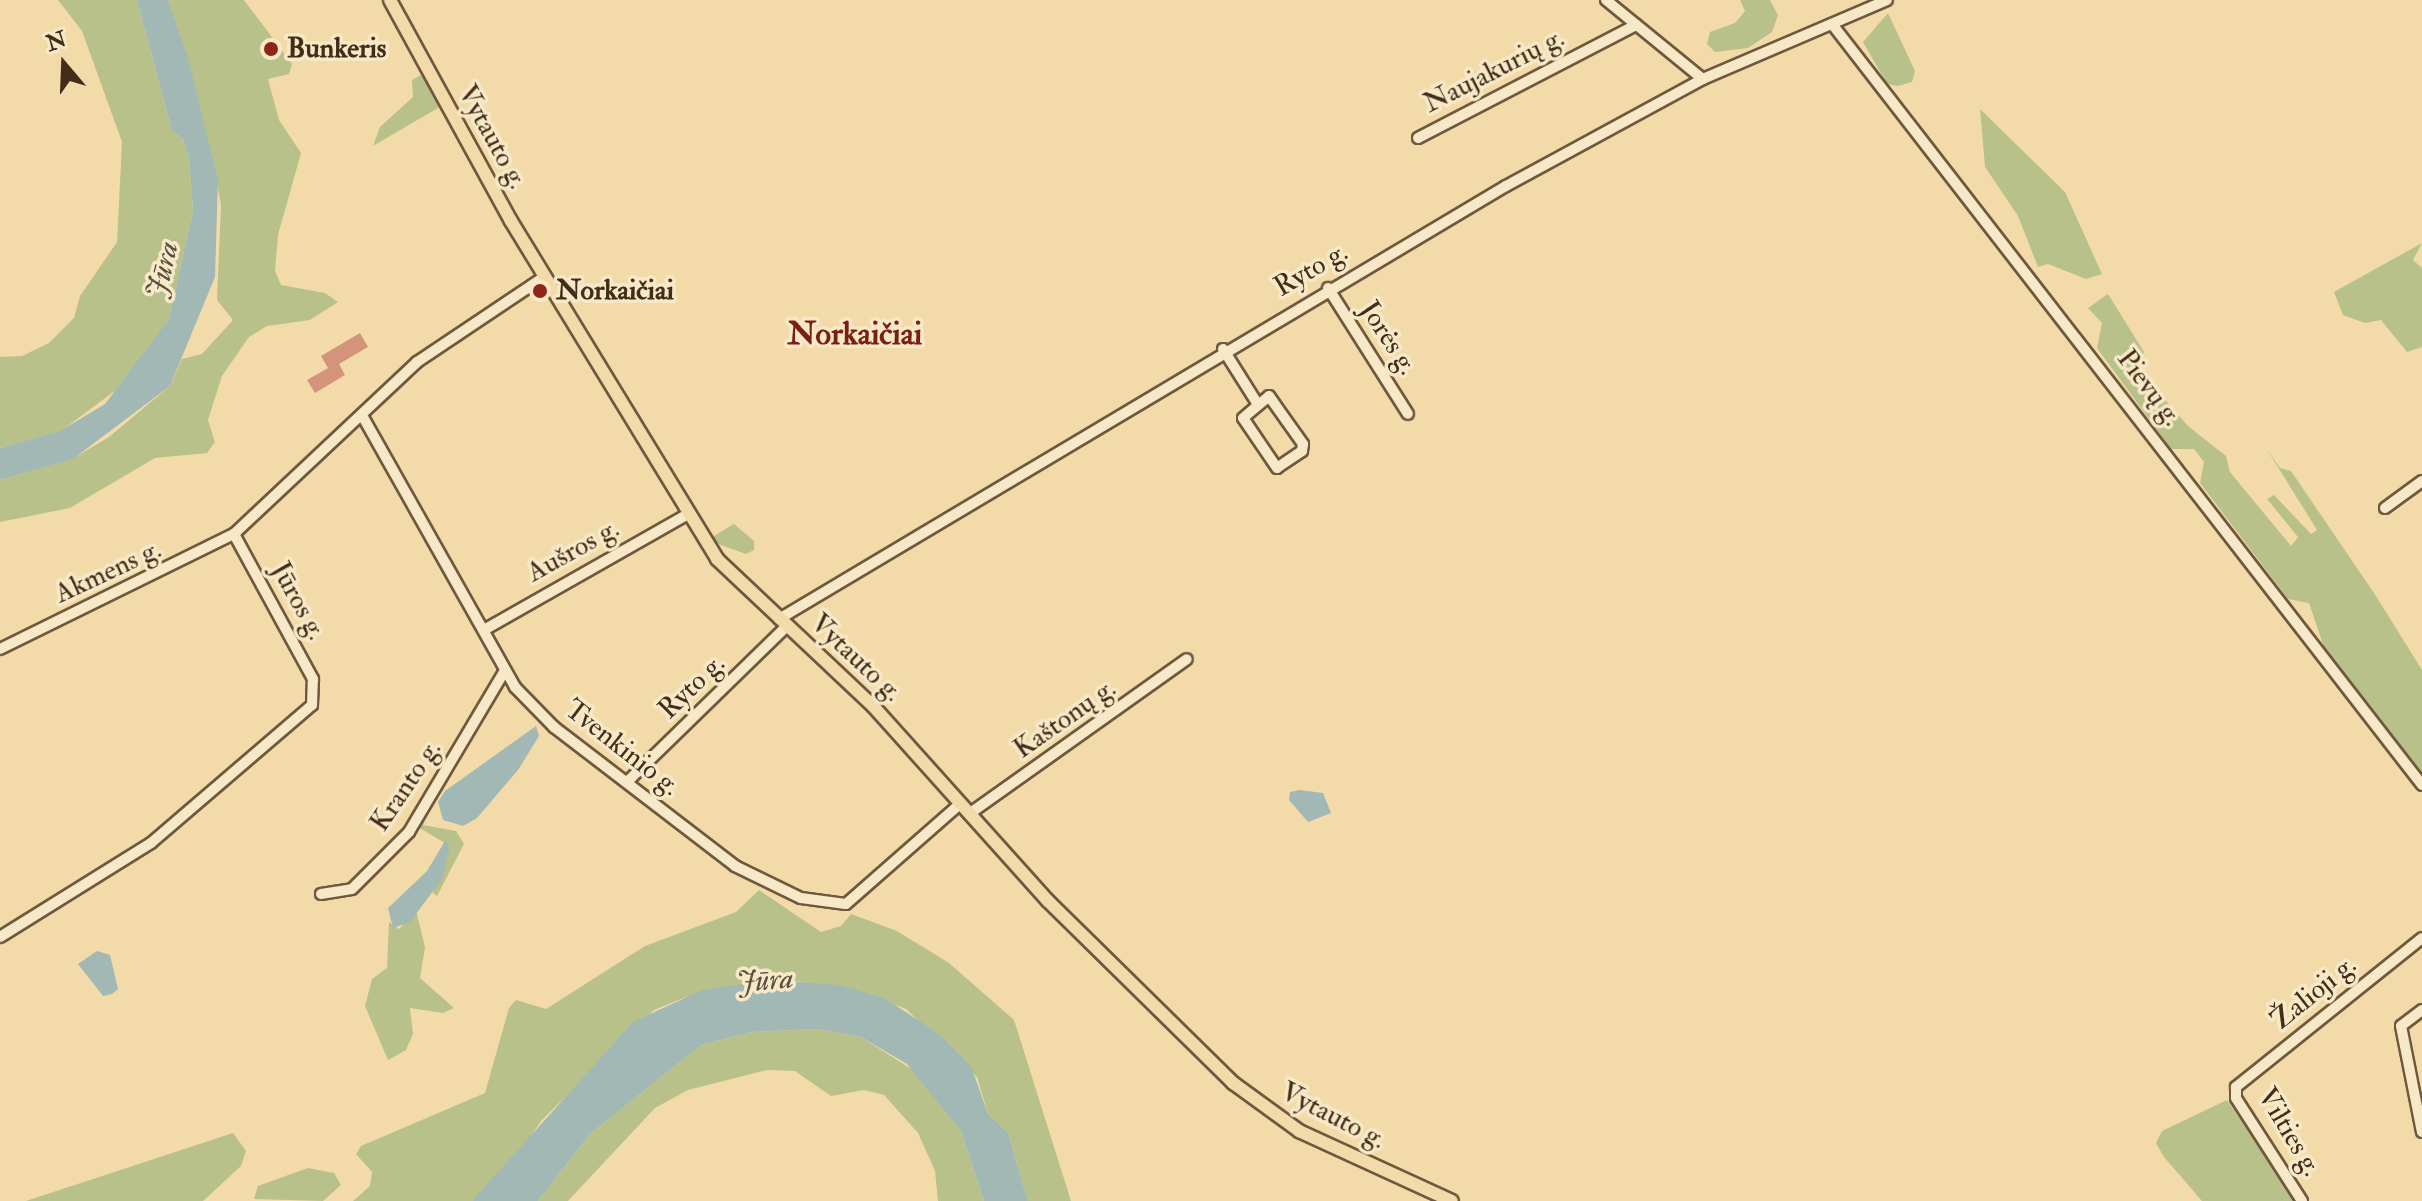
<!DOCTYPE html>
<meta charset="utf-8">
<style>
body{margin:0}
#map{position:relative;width:2422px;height:1201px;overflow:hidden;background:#f3dba9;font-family:"IM FELL Double Pica",serif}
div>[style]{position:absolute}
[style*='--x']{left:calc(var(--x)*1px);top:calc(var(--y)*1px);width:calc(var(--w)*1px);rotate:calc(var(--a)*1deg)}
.green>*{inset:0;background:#b9c18a}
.water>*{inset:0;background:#a1b8b4}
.building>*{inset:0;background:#d4947b}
.roads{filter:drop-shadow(2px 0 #6f583d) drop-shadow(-2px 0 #6f583d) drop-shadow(0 2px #6f583d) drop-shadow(0 -2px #6f583d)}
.minor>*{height:10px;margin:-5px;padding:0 5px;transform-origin:5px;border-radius:5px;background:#f7e8c7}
.major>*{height:12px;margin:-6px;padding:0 6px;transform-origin:6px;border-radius:6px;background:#f3dba9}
.dots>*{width:22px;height:22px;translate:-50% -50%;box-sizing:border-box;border:4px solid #f7e8c7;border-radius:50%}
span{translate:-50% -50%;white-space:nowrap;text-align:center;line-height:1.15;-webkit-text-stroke:7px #f7e8c7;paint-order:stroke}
.poi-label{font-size:28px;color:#432d19;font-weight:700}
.left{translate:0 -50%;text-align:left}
.street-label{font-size:28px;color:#432d19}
.water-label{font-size:30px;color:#5a5040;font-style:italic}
.quarter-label{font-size:32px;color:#7a1f14;font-weight:700}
.north{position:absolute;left:24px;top:24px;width:80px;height:80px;-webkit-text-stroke:6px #f7e8c7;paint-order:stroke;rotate:341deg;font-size:22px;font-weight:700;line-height:32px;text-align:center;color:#432d19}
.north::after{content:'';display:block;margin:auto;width:28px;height:36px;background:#432d19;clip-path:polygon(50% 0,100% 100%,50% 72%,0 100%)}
</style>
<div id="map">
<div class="green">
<i style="clip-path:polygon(58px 0,137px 0,172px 131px,183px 139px,189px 158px,193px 210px,169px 319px,120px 387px,61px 431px,0 448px,0 357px,22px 356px,49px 343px,74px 318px,80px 296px,117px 242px,122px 142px,82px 31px)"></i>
<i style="clip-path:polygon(168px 0,244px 0,292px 64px,289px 74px,268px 79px,279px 120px,301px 153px,278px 235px,275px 271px,281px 285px,325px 293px,338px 302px,310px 320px,267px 326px,249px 337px,222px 376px,208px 420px,215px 442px,207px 453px,155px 458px,70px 508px,0 522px,0 480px,72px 459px,109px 437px,170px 386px,182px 359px,202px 354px,233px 320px,217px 300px,221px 205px,211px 152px)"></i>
<i style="clip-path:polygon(1740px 0,1770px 0,1778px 15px,1772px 32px,1748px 48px,1715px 52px,1707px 44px,1710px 32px,1735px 23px,1745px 11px)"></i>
<i style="clip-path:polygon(1888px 13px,1915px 71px,1912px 82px,1898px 86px,1887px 84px,1863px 42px)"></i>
<i style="clip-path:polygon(426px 72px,443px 105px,373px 146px,380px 127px,413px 97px,412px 80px)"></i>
<i style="clip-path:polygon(1980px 109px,2065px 192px,2102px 274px,2086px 279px,2048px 264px,2038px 267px,2018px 216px,1985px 167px)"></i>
<i style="clip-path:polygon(2422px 243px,2413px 260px,2422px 268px,2422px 347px,2407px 352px,2381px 320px,2365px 323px,2343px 315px,2334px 292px)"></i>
<i style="clip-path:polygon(2108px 294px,2144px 352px,2136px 367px,2188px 426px,2226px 456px,2230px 472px,2291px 546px,2298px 537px,2267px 499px,2274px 495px,2311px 534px,2317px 530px,2266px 448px,2280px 468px,2291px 471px,2376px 596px,2422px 670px,2422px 775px,2326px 653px,2309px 603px,2288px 599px,2200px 483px,2204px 462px,2194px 449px,2171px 449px,2097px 348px,2102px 323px,2088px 308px)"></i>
<i style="clip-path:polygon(734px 524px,754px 541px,754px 550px,746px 554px,707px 540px)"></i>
<i style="clip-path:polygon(431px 806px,423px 825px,456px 831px,464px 844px,437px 896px,432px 892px,450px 846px,418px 827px)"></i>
<i style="clip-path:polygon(759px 890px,821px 932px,841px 926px,851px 914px,897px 931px,949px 963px,1014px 1020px,1071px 1201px,1028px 1201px,1008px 1133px,988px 1114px,977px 1077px,906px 1009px,861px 992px,790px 980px,686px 997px,654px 1010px,541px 1121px,516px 1159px,472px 1201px,353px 1201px,370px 1186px,372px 1172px,356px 1154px,361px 1146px,485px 1093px,509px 1008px,516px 1000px,546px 1009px,645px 946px,736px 912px)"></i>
<i style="clip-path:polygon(416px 910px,425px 947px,420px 978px,454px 1008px,443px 1013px,410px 1008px,413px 1034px,406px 1050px,388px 1060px,365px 1006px,372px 979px,387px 968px,389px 922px,399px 929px)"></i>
<i style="clip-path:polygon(818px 1029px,861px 1037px,916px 1072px,961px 1131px,984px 1201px,938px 1201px,935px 1171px,918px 1133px,884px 1095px,864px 1090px,831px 1096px,795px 1071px,767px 1070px,688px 1090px,655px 1108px,568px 1201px,538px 1201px,590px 1134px,701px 1045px,752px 1032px)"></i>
<i style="clip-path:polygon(2227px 1100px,2254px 1139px,2293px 1201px,2202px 1201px,2164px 1157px,2156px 1143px,2162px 1131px)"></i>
<i style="clip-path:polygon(233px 1133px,246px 1151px,241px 1166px,203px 1201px,26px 1201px)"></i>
<i style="clip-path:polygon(308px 1168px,334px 1173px,341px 1185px,323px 1201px,254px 1199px,258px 1186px)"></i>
</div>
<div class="water">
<i style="clip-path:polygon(137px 0,168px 0,188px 58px,218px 179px,215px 277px,170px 386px,73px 459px,0 480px,0 448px,60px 431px,105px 404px,169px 319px,193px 210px,189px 158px,183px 139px,172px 131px)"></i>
<i style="clip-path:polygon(536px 726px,539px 736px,518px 770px,477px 818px,463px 826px,443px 820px,438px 802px,445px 791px)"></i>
<i style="clip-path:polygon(1300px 790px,1323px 793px,1331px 813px,1308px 822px,1289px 800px,1290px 792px)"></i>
<i style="clip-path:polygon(445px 841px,450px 846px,442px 879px,410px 922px,393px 928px,388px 908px,427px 871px)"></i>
<i style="clip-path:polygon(97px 951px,110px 955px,118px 989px,112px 994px,103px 996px,78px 964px)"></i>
<i style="clip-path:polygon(771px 980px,840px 985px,886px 999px,939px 1034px,971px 1066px,988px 1114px,1008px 1133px,1028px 1201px,984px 1201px,961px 1131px,907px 1064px,861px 1037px,818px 1029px,752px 1032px,701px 1045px,590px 1134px,538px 1201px,472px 1201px,633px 1022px,702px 990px)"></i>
</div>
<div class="building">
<i style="clip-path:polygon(360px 333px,368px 347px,339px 364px,345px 375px,315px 393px,307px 380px,328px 368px,321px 356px)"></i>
</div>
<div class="roads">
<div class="minor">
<i style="--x:1606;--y:0;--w:125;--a:39.2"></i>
<i style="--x:1832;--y:24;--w:963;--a:52.21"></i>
<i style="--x:1418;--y:138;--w:246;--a:-27.4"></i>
<i style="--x:1328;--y:288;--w:149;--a:57.6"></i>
<i style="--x:1223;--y:349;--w:64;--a:57.8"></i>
<i style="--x:1269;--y:396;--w:59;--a:54.7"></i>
<i style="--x:1303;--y:444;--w:7;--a:98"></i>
<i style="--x:1302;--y:451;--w:30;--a:146"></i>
<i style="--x:1277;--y:468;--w:60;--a:-124.2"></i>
<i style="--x:1243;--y:418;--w:34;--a:-40"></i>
<i style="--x:363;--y:417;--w:310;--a:60.6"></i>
<i style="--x:515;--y:687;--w:56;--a:45.7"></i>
<i style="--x:554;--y:727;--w:228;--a:37.5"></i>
<i style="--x:735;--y:866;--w:73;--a:25.9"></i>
<i style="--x:801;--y:898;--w:45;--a:7.6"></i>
<i style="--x:846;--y:904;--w:152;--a:-41.3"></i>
<i style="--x:2385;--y:508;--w:46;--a:-36.1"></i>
<i style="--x:779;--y:619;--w:846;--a:-30.78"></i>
<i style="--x:1506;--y:186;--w:224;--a:-28.5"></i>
<i style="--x:1703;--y:79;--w:200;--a:-23.2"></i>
<i style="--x:484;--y:630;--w:231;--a:-29.6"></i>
<i style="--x:0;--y:649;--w:261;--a:-26.2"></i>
<i style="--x:234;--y:534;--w:251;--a:-43.2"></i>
<i style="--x:417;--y:362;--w:153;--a:-33.8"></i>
<i style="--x:629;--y:780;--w:219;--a:-44.3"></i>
<i style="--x:969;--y:814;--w:267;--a:-35.4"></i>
<i style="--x:321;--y:894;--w:31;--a:-9"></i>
<i style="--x:352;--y:889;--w:81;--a:-45"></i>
<i style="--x:409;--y:832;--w:186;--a:-59.3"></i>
<i style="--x:0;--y:937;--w:178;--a:-31.9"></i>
<i style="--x:151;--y:843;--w:212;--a:-40.6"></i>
<i style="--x:312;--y:705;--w:26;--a:-88"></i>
<i style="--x:313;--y:679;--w:165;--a:-118.6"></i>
<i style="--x:2422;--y:1010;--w:26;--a:143"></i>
<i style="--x:2401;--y:1026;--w:108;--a:78.8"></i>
<i style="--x:2302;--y:1201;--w:122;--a:-122.7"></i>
<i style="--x:2236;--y:1098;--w:11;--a:-90"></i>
<i style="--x:2236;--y:1087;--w:238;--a:-38.7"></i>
</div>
<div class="major">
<i style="--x:390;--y:0;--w:252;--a:61.3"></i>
<i style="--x:511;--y:221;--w:396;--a:58.6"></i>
<i style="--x:717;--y:559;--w:214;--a:43.3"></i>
<i style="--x:873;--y:706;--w:262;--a:48.1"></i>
<i style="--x:1048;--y:901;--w:260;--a:44.5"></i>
<i style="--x:1233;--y:1083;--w:82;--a:36"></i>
<i style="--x:1299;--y:1131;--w:168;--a:24.6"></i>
</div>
</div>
<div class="dots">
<i style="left:271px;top:49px;background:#8f2418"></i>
<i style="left:540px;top:291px;background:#8f2418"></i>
</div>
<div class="poi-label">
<span class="left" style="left:287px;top:49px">Bunkeris</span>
<span class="left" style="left:556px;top:291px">Norkaičiai</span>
</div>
<div class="street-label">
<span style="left:1494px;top:71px;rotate:-27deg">Naujakurių g.</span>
<span style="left:492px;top:137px;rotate:61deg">Vytauto g.</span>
<span style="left:1311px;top:270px;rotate:-30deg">Ryto g.</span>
<span style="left:1388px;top:338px;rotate:57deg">Jorės g.</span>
<span style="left:2149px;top:388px;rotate:53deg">Pievų g.</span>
<span style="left:573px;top:551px;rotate:-29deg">Aušros g.</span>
<span style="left:108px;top:572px;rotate:-25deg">Akmens g.</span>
<span style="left:298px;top:601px;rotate:61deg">Jūros g.</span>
<span style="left:856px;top:658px;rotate:43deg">Vytauto g.</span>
<span style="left:692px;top:687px;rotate:-44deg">Ryto g.</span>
<span style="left:1065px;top:719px;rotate:-35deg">Kaštonų g.</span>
<span style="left:622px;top:748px;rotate:38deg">Tvenkinio g.</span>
<span style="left:406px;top:786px;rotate:-56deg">Kranto g.</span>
<span style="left:2314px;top:993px;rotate:-39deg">Žalioji g.</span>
<span style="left:1333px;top:1116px;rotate:27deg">Vytauto g.</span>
<span style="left:2289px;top:1132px;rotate:59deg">Vilties g.</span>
</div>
<div class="water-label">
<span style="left:163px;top:270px;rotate:-77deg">Jūra</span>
<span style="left:765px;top:981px;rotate:-5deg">Jūra</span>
</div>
<div class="quarter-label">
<span style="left:855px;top:334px">Norkaičiai</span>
</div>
<div class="north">N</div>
</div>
